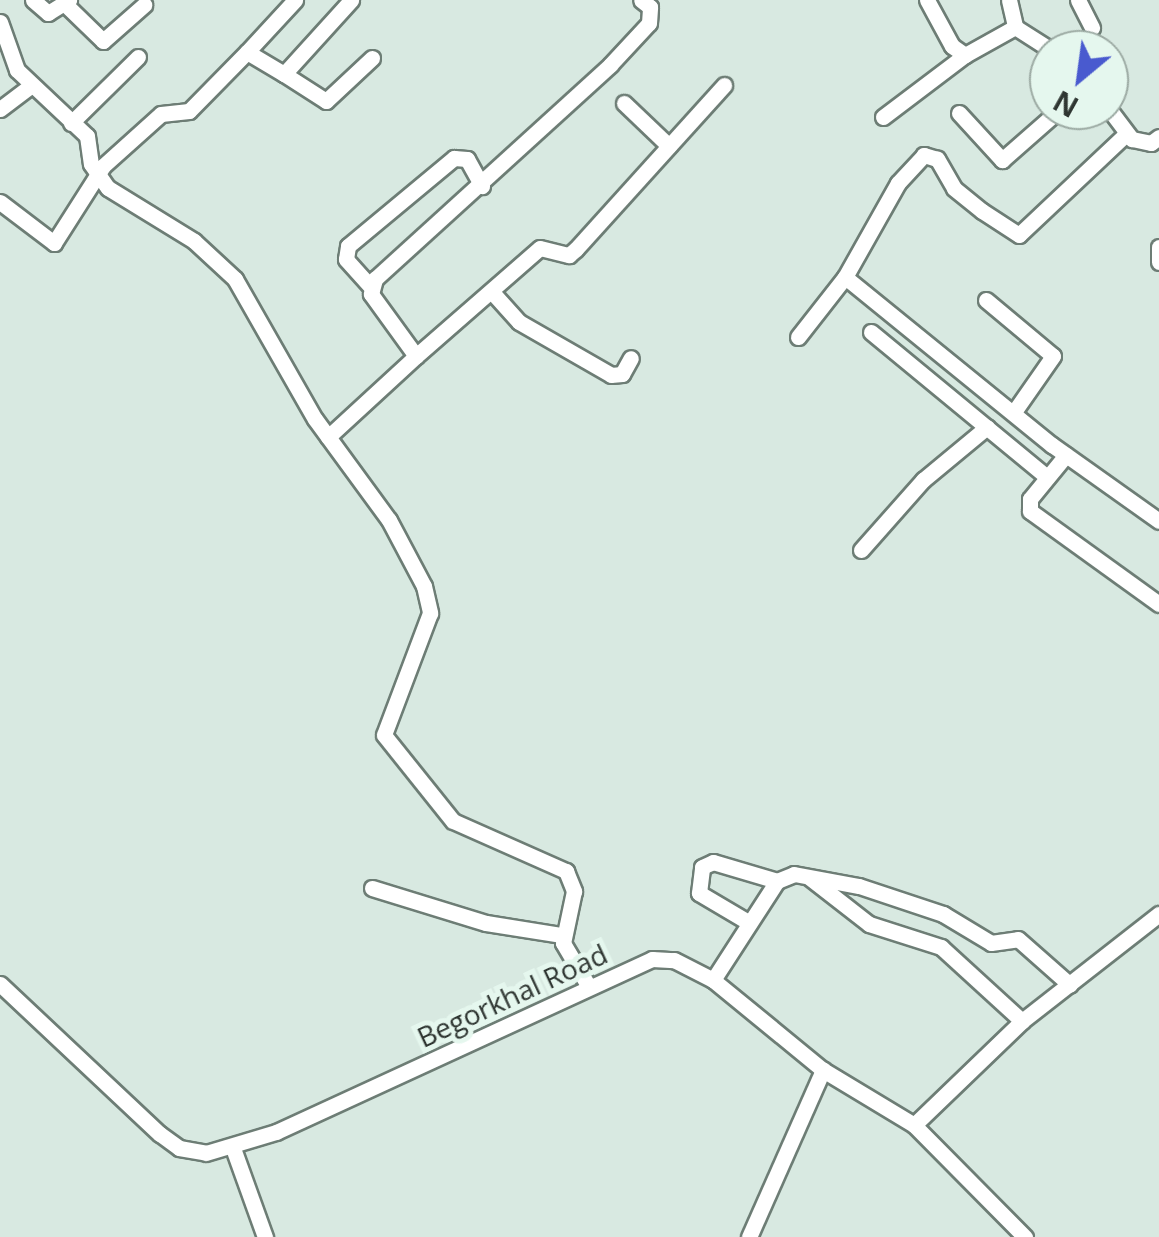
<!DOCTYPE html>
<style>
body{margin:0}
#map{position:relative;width:1159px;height:1237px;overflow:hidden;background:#d8e9e1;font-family:"Open Sans",sans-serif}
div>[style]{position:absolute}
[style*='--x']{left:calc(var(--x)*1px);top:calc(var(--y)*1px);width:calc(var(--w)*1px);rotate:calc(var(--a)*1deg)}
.roads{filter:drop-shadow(2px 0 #6d7d75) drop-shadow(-2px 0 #6d7d75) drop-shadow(0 2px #6d7d75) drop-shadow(0 -2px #6d7d75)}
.minor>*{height:15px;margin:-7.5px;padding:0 7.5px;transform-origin:7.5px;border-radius:7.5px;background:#fff}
span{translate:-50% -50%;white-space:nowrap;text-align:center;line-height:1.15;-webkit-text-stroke:10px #e5f7ee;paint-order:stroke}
.street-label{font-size:28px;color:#2f3632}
.north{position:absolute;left:1029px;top:30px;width:100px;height:100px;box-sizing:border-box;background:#e5f7ee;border:2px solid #9caaa3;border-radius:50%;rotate:209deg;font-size:28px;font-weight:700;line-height:40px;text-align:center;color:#2f3632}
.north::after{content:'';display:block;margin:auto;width:35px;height:45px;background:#495acf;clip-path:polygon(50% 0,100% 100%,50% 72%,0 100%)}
</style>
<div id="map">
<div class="roads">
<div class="minor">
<i style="--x:33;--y:0;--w:20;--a:41"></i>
<i style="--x:48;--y:13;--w:25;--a:-32"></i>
<i style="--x:927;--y:0;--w:52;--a:61.5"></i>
<i style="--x:952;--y:46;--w:16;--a:35"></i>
<i style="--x:965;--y:55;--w:57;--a:-29.2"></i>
<i style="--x:1009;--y:0;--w:28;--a:77"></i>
<i style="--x:1015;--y:27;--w:43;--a:32.6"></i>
<i style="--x:1078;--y:0;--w:31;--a:63"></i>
<i style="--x:65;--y:4;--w:53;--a:44.2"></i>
<i style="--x:103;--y:41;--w:55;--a:-41.3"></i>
<i style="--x:0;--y:22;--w:51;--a:70.5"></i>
<i style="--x:17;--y:70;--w:96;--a:43.3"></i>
<i style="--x:87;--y:136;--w:28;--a:82"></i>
<i style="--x:91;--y:164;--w:29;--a:55"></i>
<i style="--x:108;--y:188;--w:101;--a:31.6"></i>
<i style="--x:194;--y:241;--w:56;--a:42.8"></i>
<i style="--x:235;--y:279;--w:161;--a:60.3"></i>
<i style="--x:315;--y:419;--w:125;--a:53.8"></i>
<i style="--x:389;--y:520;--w:75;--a:62.1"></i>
<i style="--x:424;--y:586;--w:28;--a:77"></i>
<i style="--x:430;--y:613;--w:130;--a:110.7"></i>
<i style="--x:384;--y:735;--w:110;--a:51.3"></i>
<i style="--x:453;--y:821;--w:124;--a:23.9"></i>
<i style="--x:566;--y:871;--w:22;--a:68"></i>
<i style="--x:574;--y:891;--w:53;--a:101.9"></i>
<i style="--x:563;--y:943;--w:51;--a:59.4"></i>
<i style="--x:247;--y:52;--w:71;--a:-47.3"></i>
<i style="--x:284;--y:74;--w:50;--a:32.7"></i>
<i style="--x:326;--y:101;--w:63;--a:-43.1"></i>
<i style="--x:624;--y:103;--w:62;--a:43.7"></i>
<i style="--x:0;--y:109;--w:36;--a:-37"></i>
<i style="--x:1109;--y:109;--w:38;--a:53"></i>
<i style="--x:1132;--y:139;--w:19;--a:12"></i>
<i style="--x:1151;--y:143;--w:10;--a:-37"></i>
<i style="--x:959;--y:113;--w:64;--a:47.5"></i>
<i style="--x:1002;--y:160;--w:76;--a:-41.3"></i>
<i style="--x:883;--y:117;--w:103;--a:-37.1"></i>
<i style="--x:71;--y:123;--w:94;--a:-44.6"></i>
<i style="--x:1126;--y:134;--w:147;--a:136.7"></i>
<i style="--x:1019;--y:235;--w:44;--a:-147"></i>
<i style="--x:982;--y:211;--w:36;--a:-141"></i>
<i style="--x:954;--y:188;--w:34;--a:-120"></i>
<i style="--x:937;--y:159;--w:14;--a:-163"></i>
<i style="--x:924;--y:155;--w:38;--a:133"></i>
<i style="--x:898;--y:183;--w:108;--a:119.4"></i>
<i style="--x:845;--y:277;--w:267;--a:39.1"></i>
<i style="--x:1052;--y:445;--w:131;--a:35.4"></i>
<i style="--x:0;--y:202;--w:68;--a:37.2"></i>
<i style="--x:54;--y:243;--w:91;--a:-57.5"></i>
<i style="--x:103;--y:166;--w:78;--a:-41.9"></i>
<i style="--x:161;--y:114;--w:28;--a:-6"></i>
<i style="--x:189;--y:111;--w:83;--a:-45.5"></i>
<i style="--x:247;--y:52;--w:43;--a:30.7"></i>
<i style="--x:284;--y:74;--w:100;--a:-47.8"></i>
<i style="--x:1159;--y:247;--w:15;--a:90"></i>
<i style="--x:370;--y:286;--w:36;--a:-132"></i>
<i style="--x:346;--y:259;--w:13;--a:-81"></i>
<i style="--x:348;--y:246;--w:138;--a:-39.7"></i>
<i style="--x:454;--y:158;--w:13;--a:4"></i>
<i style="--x:467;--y:159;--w:31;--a:61"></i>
<i style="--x:492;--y:292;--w:40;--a:48"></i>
<i style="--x:519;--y:322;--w:106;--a:29.9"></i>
<i style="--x:611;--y:375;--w:11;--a:-5"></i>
<i style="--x:622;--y:374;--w:18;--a:-61"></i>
<i style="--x:986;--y:300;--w:87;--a:39.9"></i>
<i style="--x:1053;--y:356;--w:68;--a:124.9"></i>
<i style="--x:871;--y:332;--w:228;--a:39.5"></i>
<i style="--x:798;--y:337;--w:76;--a:-51.9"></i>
<i style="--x:416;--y:356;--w:164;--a:-41.1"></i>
<i style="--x:540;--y:248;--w:30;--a:14"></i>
<i style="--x:569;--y:255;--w:9;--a:-41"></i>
<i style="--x:576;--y:249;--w:221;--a:-47.9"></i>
<i style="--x:328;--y:437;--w:120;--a:-42.6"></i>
<i style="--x:416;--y:356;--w:77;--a:-126"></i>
<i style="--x:371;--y:294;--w:16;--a:-75"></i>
<i style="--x:375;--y:279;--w:318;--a:-42.3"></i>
<i style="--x:610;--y:65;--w:57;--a:-47.1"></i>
<i style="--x:649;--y:23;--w:16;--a:-86"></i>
<i style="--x:650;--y:7;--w:11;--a:-142"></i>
<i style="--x:1066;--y:455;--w:57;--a:129.3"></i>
<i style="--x:1030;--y:499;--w:12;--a:90"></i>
<i style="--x:1030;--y:511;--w:159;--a:35.8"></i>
<i style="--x:861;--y:550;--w:94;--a:-48.5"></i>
<i style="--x:923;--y:480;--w:83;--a:-39.6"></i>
<i style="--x:810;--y:878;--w:75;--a:37.9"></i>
<i style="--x:869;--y:924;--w:76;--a:17.7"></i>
<i style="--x:941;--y:947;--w:110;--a:42.4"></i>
<i style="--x:372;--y:888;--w:119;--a:17.1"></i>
<i style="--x:486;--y:923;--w:77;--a:9"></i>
<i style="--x:748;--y:922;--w:57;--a:-149.4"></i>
<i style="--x:699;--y:893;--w:26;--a:-83"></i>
<i style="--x:702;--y:867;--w:12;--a:-24"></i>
<i style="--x:713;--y:862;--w:67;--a:16.5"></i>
<i style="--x:713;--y:980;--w:118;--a:-57.1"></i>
<i style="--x:777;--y:881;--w:18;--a:-22"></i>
<i style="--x:794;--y:874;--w:66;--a:10.5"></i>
<i style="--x:859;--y:886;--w:89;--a:18.4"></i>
<i style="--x:943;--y:914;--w:56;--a:31.1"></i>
<i style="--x:991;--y:943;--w:27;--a:-8"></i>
<i style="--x:1018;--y:939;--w:69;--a:41.5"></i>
<i style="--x:0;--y:984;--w:219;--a:43.2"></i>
<i style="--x:160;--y:1134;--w:24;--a:36"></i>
<i style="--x:179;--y:1148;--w:27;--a:10"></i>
<i style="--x:206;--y:1153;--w:73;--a:-16.7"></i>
<i style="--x:276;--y:1132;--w:414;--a:-24.7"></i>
<i style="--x:652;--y:959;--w:22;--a:3"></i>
<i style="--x:674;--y:960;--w:44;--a:27.1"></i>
<i style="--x:713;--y:980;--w:142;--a:39.3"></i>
<i style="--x:823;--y:1070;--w:106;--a:31.1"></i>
<i style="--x:914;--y:1125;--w:158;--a:45.3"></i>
<i style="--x:914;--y:1125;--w:150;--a:-43.9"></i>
<i style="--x:1022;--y:1021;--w:174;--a:-38"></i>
<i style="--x:233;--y:1148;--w:95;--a:70.2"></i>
<i style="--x:749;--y:1237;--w:183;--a:-66.1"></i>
</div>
</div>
<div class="street-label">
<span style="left:512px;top:995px;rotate:-25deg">Begorkhal Road</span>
</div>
<div class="north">N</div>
</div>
